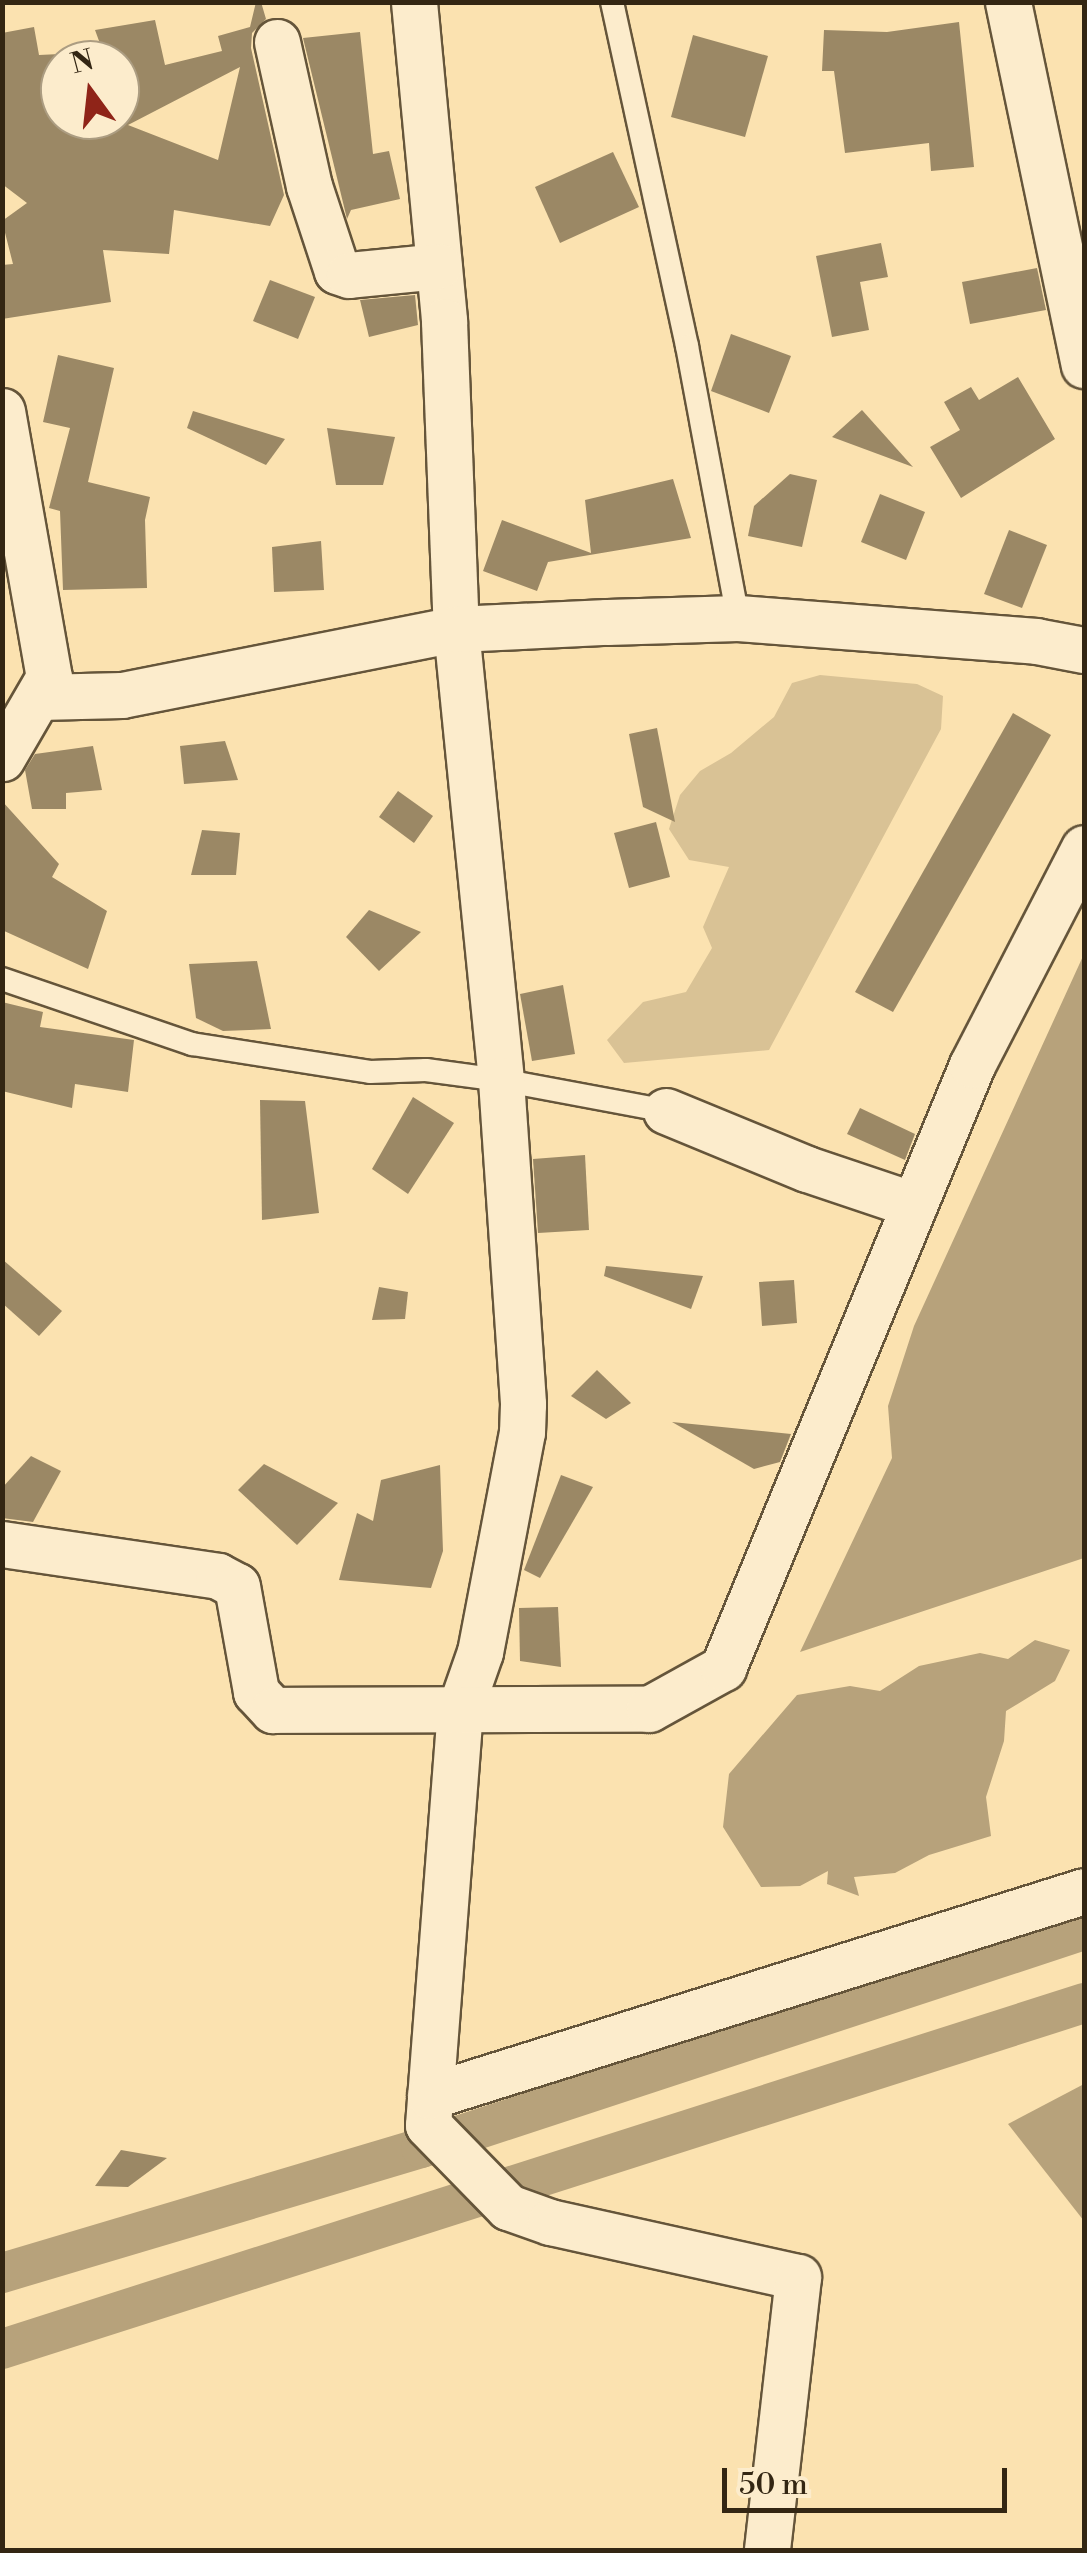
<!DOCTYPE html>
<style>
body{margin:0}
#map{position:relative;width:1087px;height:2553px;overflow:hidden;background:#fbe2b0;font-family:"Libre Bodoni",serif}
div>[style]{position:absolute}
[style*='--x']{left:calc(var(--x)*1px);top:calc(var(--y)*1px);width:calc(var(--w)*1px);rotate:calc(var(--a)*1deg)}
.green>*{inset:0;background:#d9c295}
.water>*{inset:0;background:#b7a27b}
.canal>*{height:40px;margin:-20px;padding:0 20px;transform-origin:20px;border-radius:20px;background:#b7a27b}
.building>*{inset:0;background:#9b8865}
.roads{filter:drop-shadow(2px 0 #65553a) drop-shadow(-2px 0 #65553a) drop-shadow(0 2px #65553a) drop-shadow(0 -2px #65553a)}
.lane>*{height:22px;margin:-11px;padding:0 11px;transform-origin:11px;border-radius:11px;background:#fceccc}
.street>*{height:45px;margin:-22.5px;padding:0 22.5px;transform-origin:22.5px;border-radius:22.5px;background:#fceccc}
span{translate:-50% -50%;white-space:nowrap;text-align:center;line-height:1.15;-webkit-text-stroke:10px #fceccc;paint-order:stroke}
.frame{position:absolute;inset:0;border:5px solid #332613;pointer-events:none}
.north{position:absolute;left:40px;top:40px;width:100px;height:100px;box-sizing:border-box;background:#fceccc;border:2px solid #ac9d82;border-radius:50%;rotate:345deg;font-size:28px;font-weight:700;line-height:40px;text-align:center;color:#332613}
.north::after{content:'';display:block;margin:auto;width:35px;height:45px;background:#8f2418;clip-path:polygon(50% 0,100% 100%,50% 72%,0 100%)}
.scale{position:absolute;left:722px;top:2468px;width:285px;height:45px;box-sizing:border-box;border:5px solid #332613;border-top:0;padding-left:12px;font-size:30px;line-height:35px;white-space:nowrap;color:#332613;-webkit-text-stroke:8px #fceccc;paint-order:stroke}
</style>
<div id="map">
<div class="green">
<i style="clip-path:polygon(820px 675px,917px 684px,943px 696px,941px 729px,769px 1050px,624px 1063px,607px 1040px,643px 1002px,686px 992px,712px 948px,703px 927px,729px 867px,689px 860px,669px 829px,680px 795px,700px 771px,731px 753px,774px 717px,792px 683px)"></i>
</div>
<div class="water">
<i style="clip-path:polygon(1084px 954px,1084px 1558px,800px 1652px,892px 1458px,888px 1406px,914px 1326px)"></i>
<i style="clip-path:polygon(1035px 1640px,1070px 1650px,1055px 1681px,1006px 1711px,1004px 1741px,986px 1797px,991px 1836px,929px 1855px,895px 1873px,854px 1877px,859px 1896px,827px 1884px,828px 1871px,800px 1886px,761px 1887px,723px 1827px,729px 1774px,797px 1695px,850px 1686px,880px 1691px,919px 1666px,980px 1653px,1008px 1659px)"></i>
<i style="clip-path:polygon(1084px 2084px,1084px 2221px,1008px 2124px)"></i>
</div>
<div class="canal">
<i style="--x:2;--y:2273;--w:437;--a:-16.6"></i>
<i style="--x:421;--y:2148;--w:698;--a:-18.2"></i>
<i style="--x:2;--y:2349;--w:1136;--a:-17.73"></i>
</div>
<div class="building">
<i style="clip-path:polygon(evenodd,256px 2px,261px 2px,266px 19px,252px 33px,251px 48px,284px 195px,270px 226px,174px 210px,169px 254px,103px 250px,111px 302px,2px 319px,2px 265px,13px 264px,2px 221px,27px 203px,2px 184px,2px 33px,34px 27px,39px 55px,60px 54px,60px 120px,120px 122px,120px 60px,106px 60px,95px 30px,155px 20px,165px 65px,222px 51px,218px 36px,250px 27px,256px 2px,240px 67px,218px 160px,128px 125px,240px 67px)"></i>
<i style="clip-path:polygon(959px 22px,974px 167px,931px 171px,929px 143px,845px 153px,834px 71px,822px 71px,824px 30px,887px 32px)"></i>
<i style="clip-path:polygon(360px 32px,373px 154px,389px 151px,400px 199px,351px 210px,347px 219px,303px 38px)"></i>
<i style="clip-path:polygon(693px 35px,768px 56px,745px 137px,671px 117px)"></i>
<i style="clip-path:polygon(613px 152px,639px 207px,560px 243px,535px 187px)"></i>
<i style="clip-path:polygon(881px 243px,888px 277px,860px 282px,869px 330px,832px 337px,816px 256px)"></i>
<i style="clip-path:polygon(1037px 268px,1046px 310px,970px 324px,962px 282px)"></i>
<i style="clip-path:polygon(270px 280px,315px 297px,298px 339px,253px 321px)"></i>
<i style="clip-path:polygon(415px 295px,418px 325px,369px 337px,360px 300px)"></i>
<i style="clip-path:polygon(731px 334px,791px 356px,769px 413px,711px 391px)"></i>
<i style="clip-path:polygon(58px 355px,114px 368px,88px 482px,150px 497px,145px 520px,147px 588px,63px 590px,60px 511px,49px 508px,70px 428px,43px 422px)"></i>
<i style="clip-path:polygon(1018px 377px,1055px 439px,961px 498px,930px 447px,960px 430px,944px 402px,971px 387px,979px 400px)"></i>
<i style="clip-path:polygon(862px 410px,913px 467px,832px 437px)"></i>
<i style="clip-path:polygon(193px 411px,285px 439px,266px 465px,187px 428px)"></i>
<i style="clip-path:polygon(327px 428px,395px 437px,383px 485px,336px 485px)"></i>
<i style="clip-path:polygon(790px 474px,817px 480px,802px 547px,748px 536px,754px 506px)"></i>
<i style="clip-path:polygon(673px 479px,691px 538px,548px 562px,537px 591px,483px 571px,502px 520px,591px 553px,585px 500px)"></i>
<i style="clip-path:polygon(880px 494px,925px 512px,906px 560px,861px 542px)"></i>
<i style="clip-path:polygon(1009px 530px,1047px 545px,1022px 608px,984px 594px)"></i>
<i style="clip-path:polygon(321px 541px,324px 590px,274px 592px,272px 547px)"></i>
<i style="clip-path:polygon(1013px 713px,1051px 735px,893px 1012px,855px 992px)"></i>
<i style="clip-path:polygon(657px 728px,675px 822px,643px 807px,629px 734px)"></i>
<i style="clip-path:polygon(225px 741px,238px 780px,184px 784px,180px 746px)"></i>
<i style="clip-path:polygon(93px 746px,102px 790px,66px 793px,66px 809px,32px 809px,25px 770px,35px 754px)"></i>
<i style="clip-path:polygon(398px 791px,433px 816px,414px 843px,379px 817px)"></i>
<i style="clip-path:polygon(2px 801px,59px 864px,52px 877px,107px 911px,88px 969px,2px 930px)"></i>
<i style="clip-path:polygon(656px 822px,670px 877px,629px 888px,614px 833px)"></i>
<i style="clip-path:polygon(202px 830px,240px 833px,236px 875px,191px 875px)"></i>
<i style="clip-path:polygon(369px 910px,421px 932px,379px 971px,346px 937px)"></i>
<i style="clip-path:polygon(257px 961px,271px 1029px,223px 1031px,196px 1018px,189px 964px)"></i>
<i style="clip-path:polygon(563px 985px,575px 1054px,532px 1061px,520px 994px)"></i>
<i style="clip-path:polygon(2px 1002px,43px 1012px,40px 1027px,134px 1040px,128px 1092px,75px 1084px,72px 1108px,2px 1091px)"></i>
<i style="clip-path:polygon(413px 1097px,454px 1123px,408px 1194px,372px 1169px)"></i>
<i style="clip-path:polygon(260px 1100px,305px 1101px,319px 1213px,262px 1220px)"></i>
<i style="clip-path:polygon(860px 1108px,915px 1134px,905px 1160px,847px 1134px)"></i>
<i style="clip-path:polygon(585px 1155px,589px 1230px,538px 1233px,533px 1159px)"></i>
<i style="clip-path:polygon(2px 1259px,62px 1311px,39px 1336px,2px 1303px)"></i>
<i style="clip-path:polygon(606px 1266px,703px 1276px,691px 1309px,604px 1276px)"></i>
<i style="clip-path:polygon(794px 1280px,797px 1323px,762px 1326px,759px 1282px)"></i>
<i style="clip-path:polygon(379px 1287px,408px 1292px,405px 1319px,372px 1320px)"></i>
<i style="clip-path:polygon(597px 1370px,631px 1403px,606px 1419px,571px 1396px)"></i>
<i style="clip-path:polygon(672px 1422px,791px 1434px,780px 1462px,754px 1469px)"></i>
<i style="clip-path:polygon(31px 1456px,61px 1471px,33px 1522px,2px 1518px,2px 1488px)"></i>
<i style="clip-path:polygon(264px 1464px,338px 1503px,297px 1545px,238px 1490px)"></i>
<i style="clip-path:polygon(440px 1465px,443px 1551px,431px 1588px,339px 1580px,357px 1513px,373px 1521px,381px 1480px)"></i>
<i style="clip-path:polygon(561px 1475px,593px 1487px,540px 1578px,524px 1570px)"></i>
<i style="clip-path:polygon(558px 1607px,561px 1667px,520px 1661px,519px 1608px)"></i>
<i style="clip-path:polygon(121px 2150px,167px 2158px,128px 2187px,95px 2186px)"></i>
</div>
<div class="roads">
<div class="lane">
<i style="--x:612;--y:2;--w:352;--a:77.7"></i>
<i style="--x:687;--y:346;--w:277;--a:79.4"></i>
<i style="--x:2;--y:979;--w:201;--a:18.9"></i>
<i style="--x:192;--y:1044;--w:180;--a:8.9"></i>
<i style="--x:370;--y:1072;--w:56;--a:-2"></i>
<i style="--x:426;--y:1070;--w:76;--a:7.6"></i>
<i style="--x:501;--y:1080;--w:168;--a:10.6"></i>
</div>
<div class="street">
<i style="--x:414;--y:2;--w:320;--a:84.6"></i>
<i style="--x:444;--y:321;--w:308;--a:87.8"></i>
<i style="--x:456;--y:629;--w:453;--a:84.3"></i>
<i style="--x:501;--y:1080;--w:325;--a:86.1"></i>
<i style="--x:523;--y:1404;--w:28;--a:92"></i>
<i style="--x:522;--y:1432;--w:224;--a:100.8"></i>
<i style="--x:480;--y:1652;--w:60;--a:109.3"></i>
<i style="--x:460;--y:1709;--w:417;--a:94.4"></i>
<i style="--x:428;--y:2125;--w:115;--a:45.7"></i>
<i style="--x:508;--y:2207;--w:45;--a:19.7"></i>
<i style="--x:550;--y:2222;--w:254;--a:12.5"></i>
<i style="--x:798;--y:2277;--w:275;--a:96.5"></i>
<i style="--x:1008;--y:2;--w:371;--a:78.2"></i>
<i style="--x:277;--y:42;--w:148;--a:77.5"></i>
<i style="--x:309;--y:186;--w:89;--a:71.8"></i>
<i style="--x:337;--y:271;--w:13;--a:18"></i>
<i style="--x:349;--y:275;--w:90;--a:-5.7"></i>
<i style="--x:2;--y:411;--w:270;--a:80"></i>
<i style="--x:49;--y:677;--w:94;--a:120.1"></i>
<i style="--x:39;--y:697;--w:83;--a:-1.4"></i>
<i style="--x:122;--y:695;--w:340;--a:-11.2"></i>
<i style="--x:456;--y:629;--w:151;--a:-2.7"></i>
<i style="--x:607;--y:622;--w:131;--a:-1.7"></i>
<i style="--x:738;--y:618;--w:299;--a:4.4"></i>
<i style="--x:1036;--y:641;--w:49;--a:10.6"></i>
<i style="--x:666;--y:1111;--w:152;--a:22.4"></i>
<i style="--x:807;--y:1169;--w:113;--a:18.6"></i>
<i style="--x:2;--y:1544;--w:218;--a:8.4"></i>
<i style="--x:218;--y:1576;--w:21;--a:28"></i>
<i style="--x:237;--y:1586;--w:108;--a:79.8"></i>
<i style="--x:256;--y:1692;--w:25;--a:47"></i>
<i style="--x:273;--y:1710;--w:376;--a:-0.2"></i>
<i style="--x:649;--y:1709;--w:85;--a:-29"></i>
<i style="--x:723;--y:1668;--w:652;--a:-67.56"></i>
<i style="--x:972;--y:1065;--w:244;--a:-62.7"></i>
<i style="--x:430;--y:2096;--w:685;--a:-17.4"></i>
</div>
</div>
<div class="frame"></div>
<div class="north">N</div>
<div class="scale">50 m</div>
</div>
